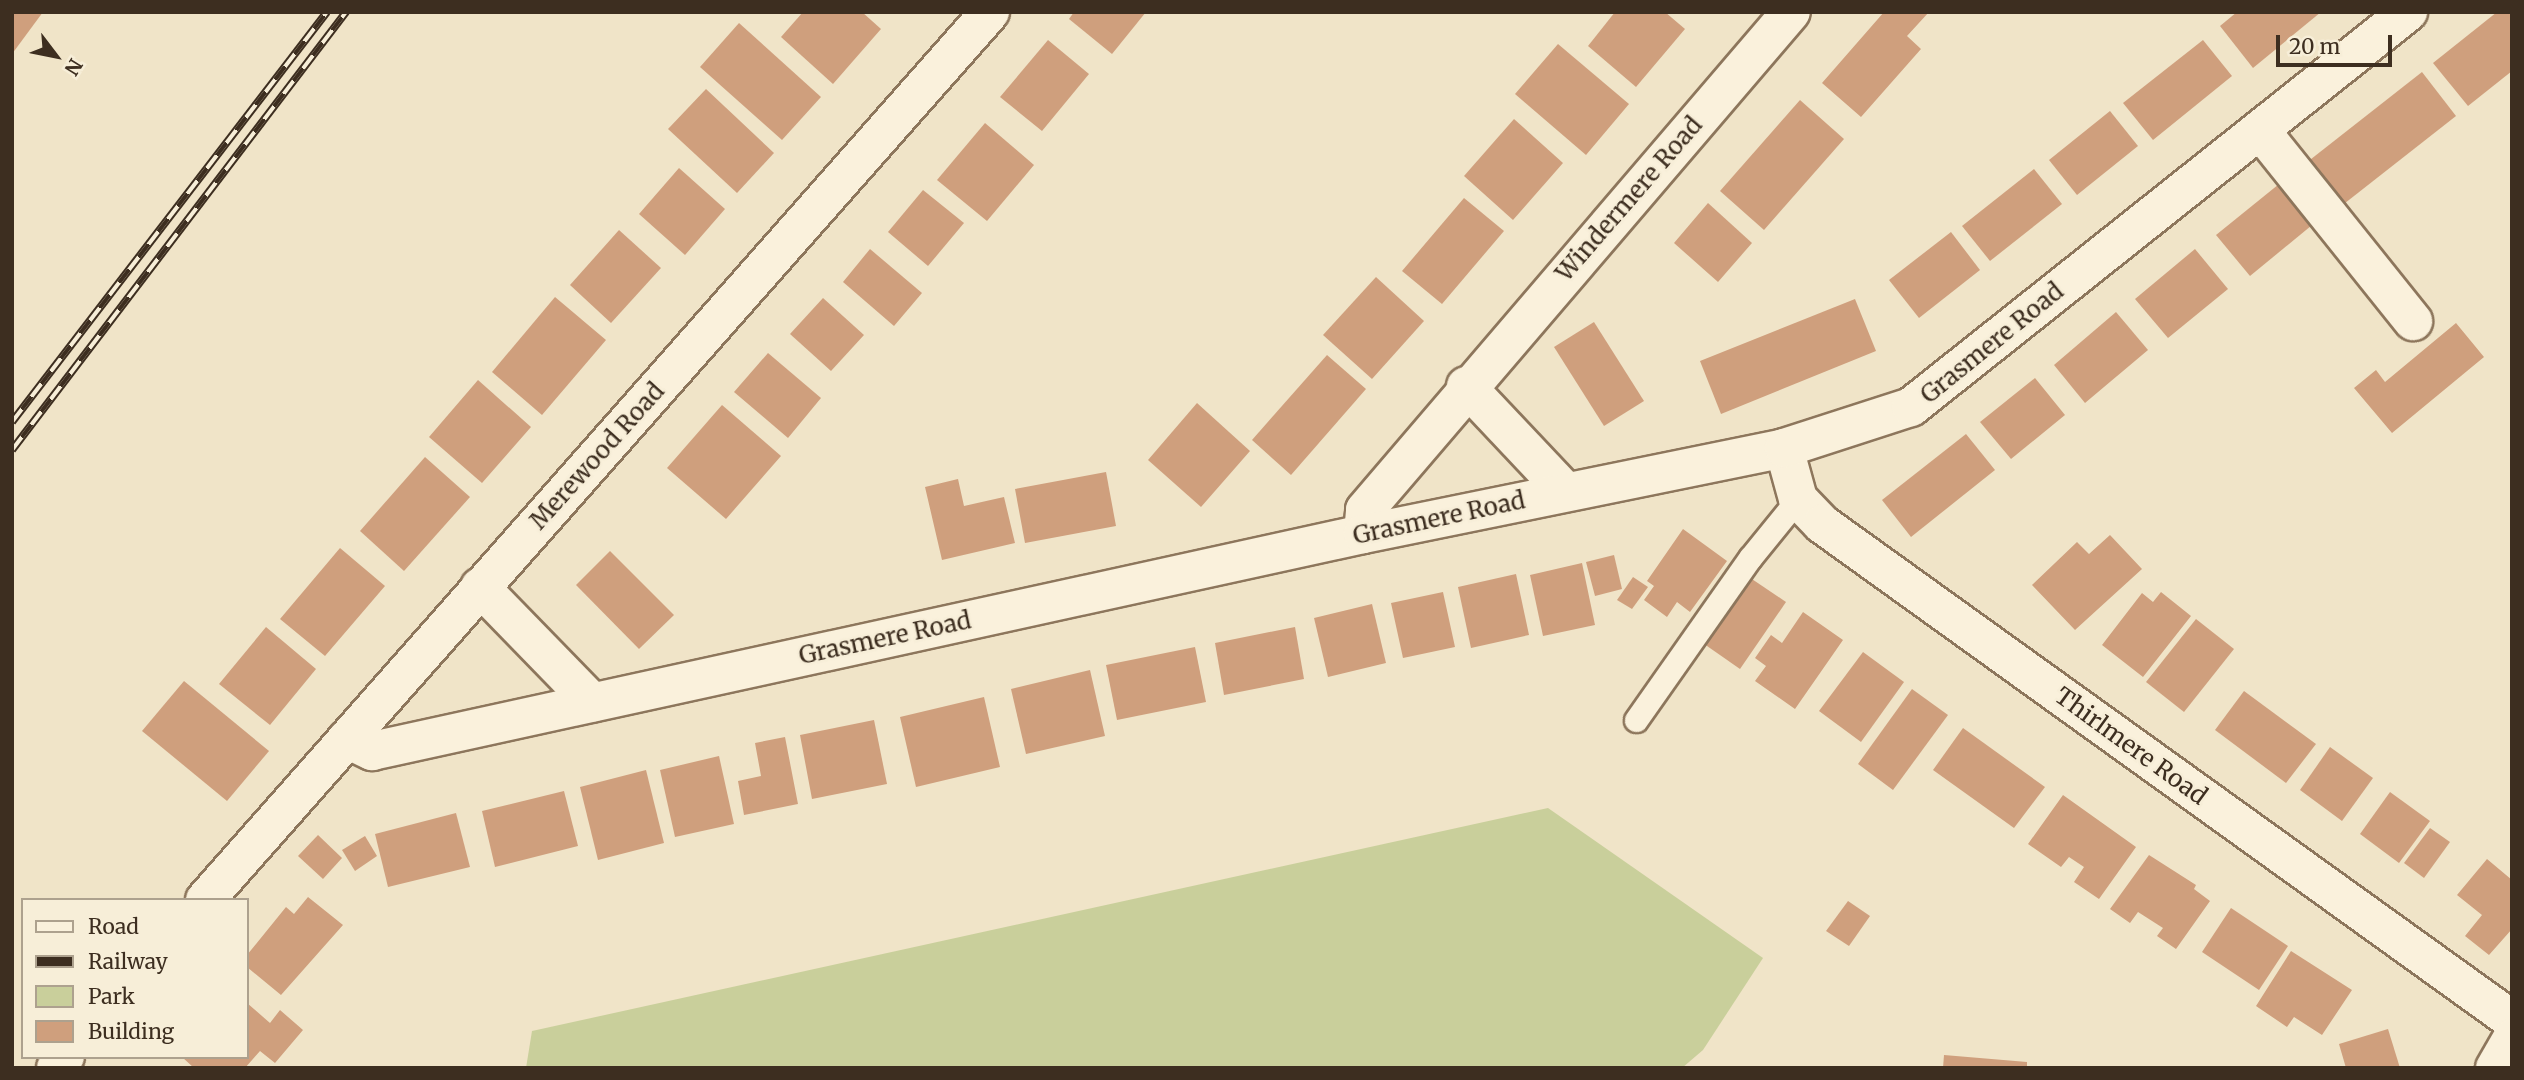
<!DOCTYPE html>
<style>
body{margin:0}
#map{position:relative;width:2524px;height:1080px;overflow:hidden;background:#f0e4c8;font-family:Merriweather,serif}
div>[style]{position:absolute}
[style*='--x']{left:calc(var(--x)*1px);top:calc(var(--y)*1px);width:calc(var(--w)*1px);rotate:calc(var(--a)*1deg)}
.green>*{inset:0;background:#c9cf9b}
.building>*{inset:0;background:#cf9f7d}
.roads{filter:drop-shadow(2px 0 #8d765c) drop-shadow(-2px 0 #8d765c) drop-shadow(0 2px #8d765c) drop-shadow(0 -2px #8d765c)}
.service>*{height:23px;margin:-11.5px;padding:0 11.5px;transform-origin:11.5px;border-radius:11.5px;background:#faf1dc}
.minor>*{height:38px;margin:-19px;padding:0 19px;transform-origin:19px;border-radius:19px;background:#faf1dc}
.rail>*{height:8px;margin-top:-4px;transform-origin:0;background:repeating-linear-gradient(90deg,#f7eed8 0 16px,#3d2e20 0 32px);box-sizing:border-box;border-block:2px solid #3d2e20}
span{translate:-50% -50%;white-space:nowrap;text-align:center;line-height:1.15;-webkit-text-stroke:5px #f7eed8;paint-order:stroke}
.street-label{font-size:24px;color:#3d2e20}
.frame{position:absolute;inset:0;border:14px solid #3d2e20;pointer-events:none}
.legend{position:absolute;left:21px;top:898px;width:228px;height:161px;box-sizing:border-box;background:#f7eed8;border:2px solid #ada18e;margin:0;padding:9px 12px;list-style:none;font-size:21px;color:#3d2e20}
.legend li{display:flex;align-items:center;gap:14px;height:35px}
.legend b{width:35px;border:2px solid #ada18e}
.north{position:absolute;left:21px;top:21px;width:70px;height:70px;-webkit-text-stroke:5px #f7eed8;paint-order:stroke;rotate:122deg;font-size:19px;font-weight:700;line-height:28px;text-align:center;color:#3d2e20}
.north::after{content:'';display:block;margin:auto;width:24px;height:32px;background:#3d2e20;clip-path:polygon(50% 0,100% 100%,50% 72%,0 100%)}
.scale{position:absolute;left:2276px;top:35px;width:116px;height:32px;box-sizing:border-box;border:4px solid #3d2e20;border-top:0;padding-left:9px;font-size:21px;line-height:24px;white-space:nowrap;color:#3d2e20;-webkit-text-stroke:5px #f7eed8;paint-order:stroke}
</style>
<div id="map">
<div class="green">
<i style="clip-path:polygon(1548px 808px,1763px 958px,1703px 1050px,1682px 1068px,526px 1068px,532px 1031px)"></i>
</div>
<div class="building">
<i style="clip-path:polygon(12px 12px,43px 12px,12px 54px)"></i>
<i style="clip-path:polygon(803px 12px,862px 12px,881px 29px,833px 84px,781px 37px)"></i>
<i style="clip-path:polygon(1074px 12px,1146px 12px,1112px 54px,1069px 19px)"></i>
<i style="clip-path:polygon(1615px 12px,1665px 12px,1685px 29px,1636px 87px,1588px 46px)"></i>
<i style="clip-path:polygon(1884px 12px,1929px 12px,1907px 36px,1921px 49px,1861px 117px,1822px 83px)"></i>
<i style="clip-path:polygon(2237px 12px,2321px 12px,2253px 68px,2220px 26px)"></i>
<i style="clip-path:polygon(2497px 12px,2512px 12px,2512px 71px,2468px 106px,2433px 63px)"></i>
<i style="clip-path:polygon(739px 23px,821px 97px,782px 140px,700px 67px)"></i>
<i style="clip-path:polygon(1048px 40px,1089px 74px,1042px 131px,1000px 97px)"></i>
<i style="clip-path:polygon(2203px 40px,2232px 76px,2153px 140px,2123px 103px)"></i>
<i style="clip-path:polygon(1558px 44px,1629px 104px,1586px 155px,1515px 94px)"></i>
<i style="clip-path:polygon(2422px 72px,2456px 116px,2340px 207px,2306px 163px)"></i>
<i style="clip-path:polygon(706px 89px,774px 153px,737px 193px,668px 129px)"></i>
<i style="clip-path:polygon(1800px 100px,1844px 139px,1764px 230px,1720px 191px)"></i>
<i style="clip-path:polygon(2110px 111px,2138px 146px,2077px 195px,2049px 160px)"></i>
<i style="clip-path:polygon(1514px 119px,1563px 163px,1513px 220px,1464px 176px)"></i>
<i style="clip-path:polygon(985px 123px,1034px 165px,987px 221px,937px 180px)"></i>
<i style="clip-path:polygon(679px 168px,725px 209px,685px 255px,639px 214px)"></i>
<i style="clip-path:polygon(2034px 169px,2062px 204px,1990px 261px,1962px 226px)"></i>
<i style="clip-path:polygon(2284px 180px,2317px 221px,2250px 276px,2216px 235px)"></i>
<i style="clip-path:polygon(923px 190px,964px 223px,928px 266px,888px 232px)"></i>
<i style="clip-path:polygon(1464px 198px,1504px 231px,1442px 304px,1402px 271px)"></i>
<i style="clip-path:polygon(1708px 203px,1752px 243px,1718px 282px,1674px 243px)"></i>
<i style="clip-path:polygon(619px 230px,661px 268px,611px 323px,570px 285px)"></i>
<i style="clip-path:polygon(1951px 232px,1980px 270px,1919px 318px,1889px 280px)"></i>
<i style="clip-path:polygon(870px 249px,922px 293px,894px 326px,843px 282px)"></i>
<i style="clip-path:polygon(2195px 249px,2228px 289px,2168px 338px,2135px 299px)"></i>
<i style="clip-path:polygon(1376px 277px,1424px 321px,1372px 379px,1323px 335px)"></i>
<i style="clip-path:polygon(555px 297px,606px 340px,542px 415px,492px 372px)"></i>
<i style="clip-path:polygon(823px 298px,864px 335px,831px 371px,790px 334px)"></i>
<i style="clip-path:polygon(1855px 299px,1876px 351px,1721px 414px,1700px 361px)"></i>
<i style="clip-path:polygon(2116px 312px,2148px 350px,2085px 403px,2054px 365px)"></i>
<i style="clip-path:polygon(1594px 322px,1644px 401px,1604px 426px,1554px 347px)"></i>
<i style="clip-path:polygon(2456px 323px,2484px 357px,2392px 433px,2354px 388px,2376px 370px,2385px 382px)"></i>
<i style="clip-path:polygon(768px 353px,821px 398px,788px 438px,734px 392px)"></i>
<i style="clip-path:polygon(1327px 355px,1366px 389px,1291px 475px,1252px 440px)"></i>
<i style="clip-path:polygon(2035px 378px,2065px 415px,2011px 459px,1980px 422px)"></i>
<i style="clip-path:polygon(478px 380px,531px 427px,482px 483px,429px 437px)"></i>
<i style="clip-path:polygon(1197px 403px,1250px 451px,1201px 507px,1148px 460px)"></i>
<i style="clip-path:polygon(722px 405px,781px 456px,726px 519px,667px 468px)"></i>
<i style="clip-path:polygon(1966px 434px,1995px 470px,1911px 537px,1882px 500px)"></i>
<i style="clip-path:polygon(425px 457px,470px 497px,404px 571px,360px 531px)"></i>
<i style="clip-path:polygon(1106px 472px,1116px 526px,1025px 543px,1015px 489px)"></i>
<i style="clip-path:polygon(958px 479px,964px 506px,1004px 497px,1015px 543px,942px 560px,925px 487px)"></i>
<i style="clip-path:polygon(1683px 529px,1727px 561px,1690px 612px,1677px 602px,1667px 617px,1644px 600px,1654px 586px,1647px 581px)"></i>
<i style="clip-path:polygon(2110px 535px,2142px 569px,2075px 630px,2032px 585px,2077px 542px,2089px 554px)"></i>
<i style="clip-path:polygon(340px 548px,385px 586px,325px 656px,280px 619px)"></i>
<i style="clip-path:polygon(610px 551px,674px 615px,639px 649px,576px 585px)"></i>
<i style="clip-path:polygon(1614px 555px,1622px 589px,1595px 596px,1586px 562px)"></i>
<i style="clip-path:polygon(1582px 563px,1595px 625px,1543px 636px,1530px 575px)"></i>
<i style="clip-path:polygon(1743px 573px,1786px 602px,1740px 669px,1697px 639px)"></i>
<i style="clip-path:polygon(1516px 574px,1529px 635px,1471px 648px,1458px 587px)"></i>
<i style="clip-path:polygon(1633px 577px,1648px 587px,1632px 609px,1617px 600px)"></i>
<i style="clip-path:polygon(1443px 592px,1455px 647px,1403px 658px,1391px 603px)"></i>
<i style="clip-path:polygon(2161px 592px,2191px 616px,2143px 677px,2102px 645px,2142px 593px,2153px 602px)"></i>
<i style="clip-path:polygon(1372px 604px,1386px 663px,1328px 677px,1314px 618px)"></i>
<i style="clip-path:polygon(1803px 612px,1843px 640px,1795px 709px,1755px 681px,1766px 666px,1755px 658px,1771px 635px,1782px 643px)"></i>
<i style="clip-path:polygon(2196px 619px,2234px 649px,2184px 712px,2146px 682px)"></i>
<i style="clip-path:polygon(266px 627px,316px 669px,270px 725px,219px 684px)"></i>
<i style="clip-path:polygon(1295px 627px,1304px 679px,1224px 695px,1215px 643px)"></i>
<i style="clip-path:polygon(1195px 647px,1206px 702px,1117px 720px,1106px 665px)"></i>
<i style="clip-path:polygon(1863px 652px,1904px 682px,1861px 742px,1819px 711px)"></i>
<i style="clip-path:polygon(1090px 670px,1105px 736px,1026px 754px,1011px 689px)"></i>
<i style="clip-path:polygon(184px 681px,269px 751px,227px 801px,142px 731px)"></i>
<i style="clip-path:polygon(1912px 689px,1948px 715px,1893px 790px,1858px 764px)"></i>
<i style="clip-path:polygon(2244px 691px,2316px 744px,2286px 783px,2215px 730px)"></i>
<i style="clip-path:polygon(984px 697px,1000px 767px,916px 787px,900px 717px)"></i>
<i style="clip-path:polygon(874px 720px,887px 784px,812px 799px,800px 735px)"></i>
<i style="clip-path:polygon(1963px 728px,2045px 787px,2014px 828px,1933px 770px)"></i>
<i style="clip-path:polygon(785px 737px,798px 804px,744px 815px,738px 781px,761px 776px,755px 743px)"></i>
<i style="clip-path:polygon(2330px 747px,2373px 778px,2342px 821px,2300px 790px)"></i>
<i style="clip-path:polygon(719px 756px,734px 824px,675px 837px,660px 770px)"></i>
<i style="clip-path:polygon(646px 770px,664px 843px,598px 860px,580px 787px)"></i>
<i style="clip-path:polygon(564px 791px,578px 846px,495px 867px,482px 811px)"></i>
<i style="clip-path:polygon(2390px 792px,2430px 821px,2399px 863px,2360px 834px)"></i>
<i style="clip-path:polygon(2063px 795px,2136px 847px,2099px 899px,2074px 882px,2084px 867px,2069px 857px,2061px 867px,2028px 844px)"></i>
<i style="clip-path:polygon(456px 813px,470px 867px,388px 887px,375px 834px)"></i>
<i style="clip-path:polygon(2430px 828px,2450px 842px,2424px 878px,2404px 863px)"></i>
<i style="clip-path:polygon(318px 835px,342px 858px,323px 879px,298px 856px)"></i>
<i style="clip-path:polygon(365px 836px,377px 856px,355px 871px,342px 850px)"></i>
<i style="clip-path:polygon(2149px 855px,2196px 885px,2194px 889px,2210px 901px,2176px 949px,2157px 936px,2163px 928px,2138px 912px,2130px 923px,2110px 909px)"></i>
<i style="clip-path:polygon(2487px 859px,2512px 880px,2512px 929px,2489px 955px,2465px 936px,2482px 915px,2457px 895px)"></i>
<i style="clip-path:polygon(308px 897px,343px 925px,281px 995px,247px 967px,247px 955px,286px 907px,294px 914px)"></i>
<i style="clip-path:polygon(1848px 901px,1870px 916px,1849px 946px,1826px 931px)"></i>
<i style="clip-path:polygon(2231px 908px,2288px 946px,2259px 990px,2202px 952px)"></i>
<i style="clip-path:polygon(2291px 951px,2352px 990px,2322px 1035px,2294px 1017px,2287px 1027px,2256px 1006px)"></i>
<i style="clip-path:polygon(247px 1003px,270px 1023px,280px 1010px,303px 1030px,275px 1063px,260px 1051px,245px 1068px,194px 1068px,182px 1057px,247px 1057px)"></i>
<i style="clip-path:polygon(2388px 1029px,2400px 1068px,2346px 1068px,2339px 1044px)"></i>
<i style="clip-path:polygon(1944px 1055px,2027px 1062px,2027px 1068px,1943px 1068px)"></i>
</div>
<div class="roads">
<div class="service">
<i style="--x:1636;--y:720;--w:198;--a:-54.9"></i>
<i style="--x:1750;--y:558;--w:76;--a:-50.9"></i>
</div>
<div class="minor">
<i style="--x:2260;--y:130;--w:245;--a:51.3"></i>
<i style="--x:1466;--y:386;--w:144;--a:46.7"></i>
<i style="--x:1784;--y:448;--w:53;--a:74.6"></i>
<i style="--x:1798;--y:499;--w:35;--a:46"></i>
<i style="--x:1822;--y:524;--w:850;--a:35.71"></i>
<i style="--x:1363;--y:534;--w:24;--a:-85"></i>
<i style="--x:1365;--y:510;--w:655;--a:-49.46"></i>
<i style="--x:480;--y:587;--w:161;--a:45.8"></i>
<i style="--x:347;--y:739;--w:28;--a:26"></i>
<i style="--x:372;--y:751;--w:1014;--a:-12.35"></i>
<i style="--x:1363;--y:534;--w:430;--a:-11.5"></i>
<i style="--x:1784;--y:448;--w:133;--a:-17.9"></i>
<i style="--x:1911;--y:407;--w:635;--a:-38.48"></i>
<i style="--x:205;--y:900;--w:1185;--a:-48.52"></i>
<i style="--x:56;--y:1068;--w:14;--a:-51"></i>
<i style="--x:2495;--y:1068;--w:34;--a:-60"></i>
</div>
</div>
<div class="rail">
<i style="--x:12;--y:422;--w:517;--a:-52.47"></i>
<i style="--x:12;--y:450;--w:551;--a:-52.67"></i>
</div>
<div class="street-label">
<span style="left:1629px;top:199px;rotate:-49deg">Windermere Road</span>
<span style="left:1992px;top:343px;rotate:-39deg">Grasmere Road</span>
<span style="left:597px;top:456px;rotate:-48deg">Merewood Road</span>
<span style="left:1439px;top:518px;rotate:-12deg">Grasmere Road</span>
<span style="left:885px;top:638px;rotate:-12deg">Grasmere Road</span>
<span style="left:2131px;top:746px;rotate:36deg">Thirlmere Road</span>
</div>
<div class="frame"></div>
<ul class="legend">
<li><b style="height:9px;background:#faf1dc"></b>Road</li>
<li><b style="height:9px;background:#3d2e20"></b>Railway</li>
<li><b style="height:19px;background:#c9cf9b"></b>Park</li>
<li><b style="height:19px;background:#cf9f7d"></b>Building</li>
</ul>
<div class="north">N</div>
<div class="scale">20 m</div>
</div>
